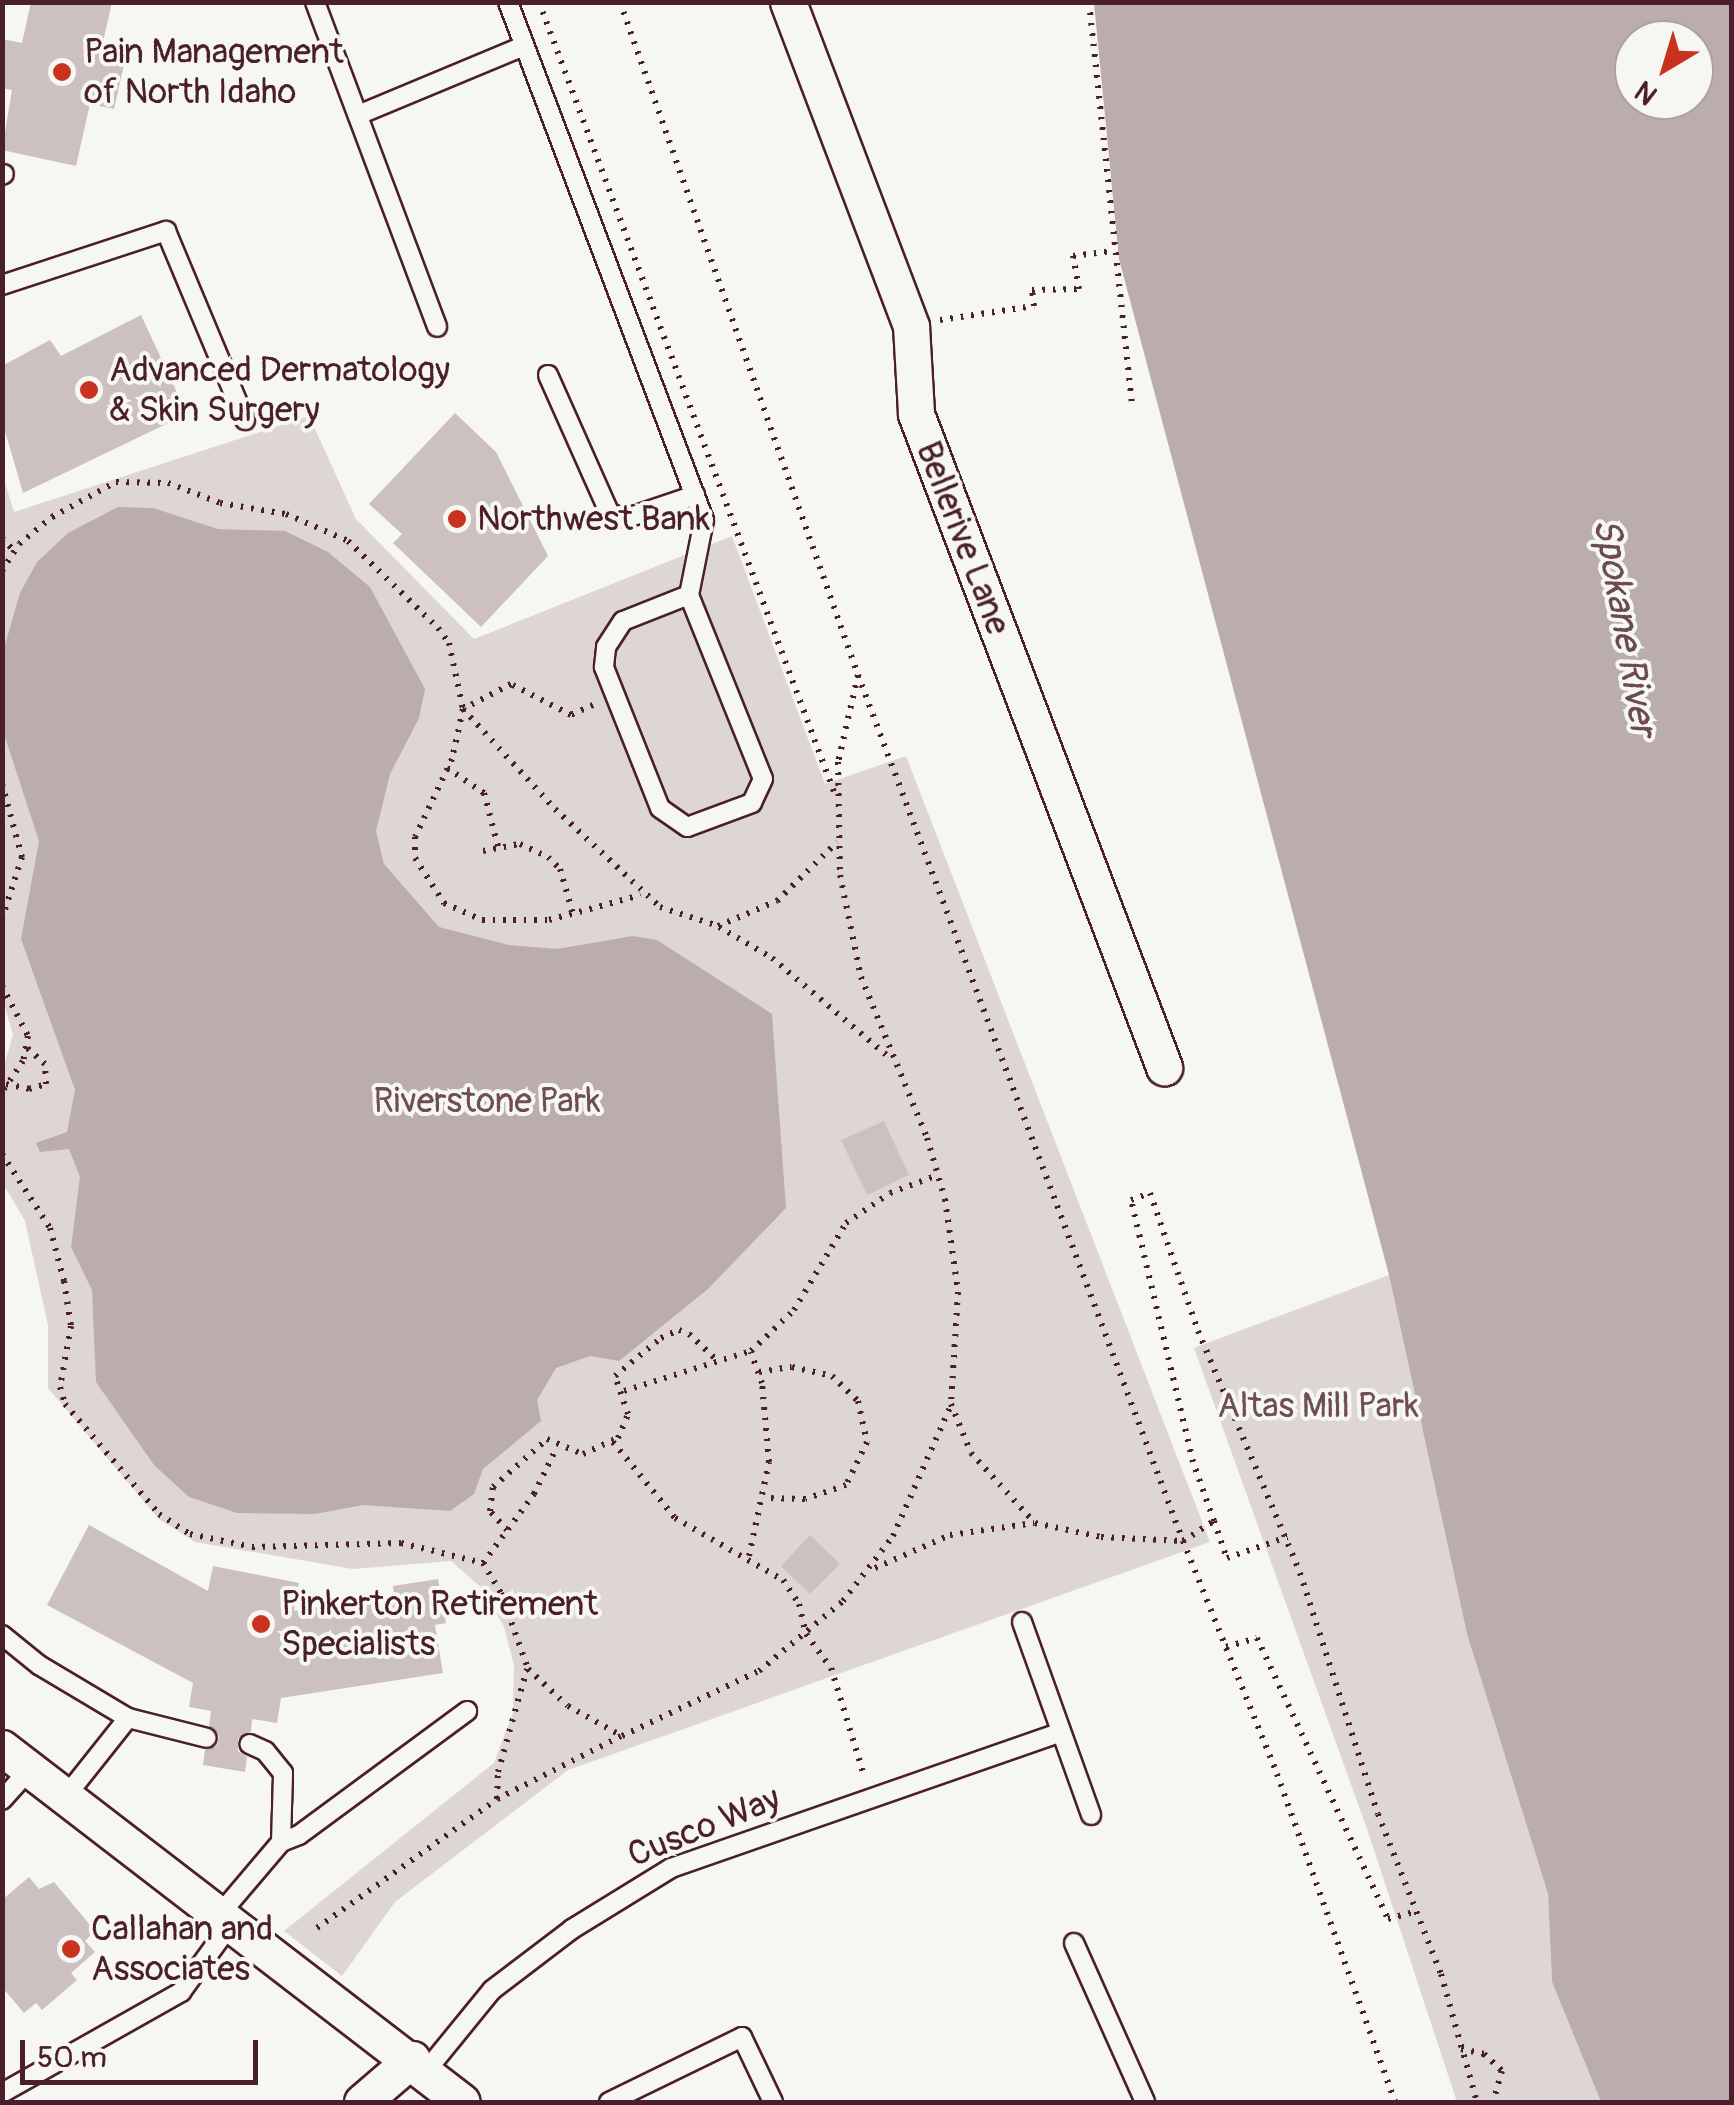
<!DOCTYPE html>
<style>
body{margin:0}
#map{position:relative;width:1734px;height:2105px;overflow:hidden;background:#f6f6f2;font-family:Pangolin,sans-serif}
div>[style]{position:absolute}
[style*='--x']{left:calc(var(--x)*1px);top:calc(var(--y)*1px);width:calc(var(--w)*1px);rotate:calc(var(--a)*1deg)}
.green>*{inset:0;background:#ddd6d5}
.water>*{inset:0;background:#bbadae}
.building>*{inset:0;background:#ccc1c0}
.path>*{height:6px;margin-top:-3px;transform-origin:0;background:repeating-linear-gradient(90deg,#4a1f2b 0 2.5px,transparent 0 10.5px)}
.roads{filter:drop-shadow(2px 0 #4a1f2b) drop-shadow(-2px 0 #4a1f2b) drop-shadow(0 2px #4a1f2b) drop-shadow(0 -2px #4a1f2b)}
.lane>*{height:18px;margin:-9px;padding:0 9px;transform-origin:9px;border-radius:9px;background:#f6f6f2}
.street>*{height:35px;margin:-17.5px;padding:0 17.5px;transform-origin:17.5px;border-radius:17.5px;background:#f6f6f2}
.dots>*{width:28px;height:28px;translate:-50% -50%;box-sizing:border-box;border:5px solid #f6f6f2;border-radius:50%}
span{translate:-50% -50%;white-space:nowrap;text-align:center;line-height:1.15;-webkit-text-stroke:8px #f6f6f2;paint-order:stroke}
.poi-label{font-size:35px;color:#4a1f2b}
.left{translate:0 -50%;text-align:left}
.street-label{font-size:35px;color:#4a1f2b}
.park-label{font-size:35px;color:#6f4d56}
.water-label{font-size:38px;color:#6c4a52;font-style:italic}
.frame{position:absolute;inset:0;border:5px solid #4a1f2b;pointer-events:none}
.north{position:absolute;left:1614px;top:20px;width:100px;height:100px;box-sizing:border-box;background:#f6f6f2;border:2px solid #b1a0a2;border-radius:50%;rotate:218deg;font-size:28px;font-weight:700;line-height:40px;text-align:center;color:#4a1f2b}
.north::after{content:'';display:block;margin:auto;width:35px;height:45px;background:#c8321e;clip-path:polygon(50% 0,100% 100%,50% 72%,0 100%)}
.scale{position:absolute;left:20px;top:2040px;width:238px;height:45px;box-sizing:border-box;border:5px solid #4a1f2b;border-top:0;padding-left:12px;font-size:30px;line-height:35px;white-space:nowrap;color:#4a1f2b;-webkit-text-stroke:8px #f6f6f2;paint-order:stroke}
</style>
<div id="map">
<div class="green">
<i style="clip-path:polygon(309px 416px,356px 519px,474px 639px,732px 536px,825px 784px,906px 756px,1210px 1542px,568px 1770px,395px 1902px,342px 1976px,284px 1931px,494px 1763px,513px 1713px,514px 1665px,504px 1627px,484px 1590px,451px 1561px,353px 1569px,195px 1542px,159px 1519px,48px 1388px,48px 1325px,25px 1221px,2px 1182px,3px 1069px,13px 1035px,2px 996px,2px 473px,14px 512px)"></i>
<i style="clip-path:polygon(1389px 1275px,1467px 1634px,1548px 1894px,1552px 1982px,1601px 2102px,1457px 2102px,1367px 1829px,1194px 1348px)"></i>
</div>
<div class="water">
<i style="clip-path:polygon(evenodd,1094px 3px,1731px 3px,1731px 2102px,1601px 2102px,1552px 1982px,1548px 1894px,1467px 1634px,1389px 1275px,1119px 259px,1094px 3px,1634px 40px,1694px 40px,1694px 100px,1634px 100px,1634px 40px)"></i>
<i style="clip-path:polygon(118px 507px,153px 508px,218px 529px,285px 531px,328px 552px,370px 587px,425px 689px,419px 718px,390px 774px,376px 831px,384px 864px,439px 927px,509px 945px,557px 949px,633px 936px,657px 940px,772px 1014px,786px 1208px,708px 1289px,619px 1361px,590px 1356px,556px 1368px,537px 1400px,541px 1421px,483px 1469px,474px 1494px,450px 1511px,363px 1505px,315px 1514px,237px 1513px,189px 1497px,154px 1465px,96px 1382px,92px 1290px,71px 1247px,80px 1177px,69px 1149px,40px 1152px,36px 1143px,67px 1132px,75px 1090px,21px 939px,39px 841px,3px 731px,2px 655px,20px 593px,37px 562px,68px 533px)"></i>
</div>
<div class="building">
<i style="clip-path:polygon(31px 2px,112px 2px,101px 51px,126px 56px,114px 109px,90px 104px,76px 166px,2px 150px,12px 90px,2px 88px,2px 39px,22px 43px)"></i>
<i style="clip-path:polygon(141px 315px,187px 414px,23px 493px,2px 421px,2px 366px,50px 340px,61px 356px)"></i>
<i style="clip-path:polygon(455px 413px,496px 452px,548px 556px,481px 627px,393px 543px,402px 534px,369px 504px)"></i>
<i style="clip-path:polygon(884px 1121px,909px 1175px,867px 1195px,841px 1140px)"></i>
<i style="clip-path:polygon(89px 1525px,208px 1591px,213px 1566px,299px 1583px,294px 1611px,394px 1595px,393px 1586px,438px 1579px,446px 1623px,435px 1625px,443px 1673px,281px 1698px,277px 1723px,252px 1719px,251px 1732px,238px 1738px,238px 1751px,247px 1757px,245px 1772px,203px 1765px,205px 1750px,217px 1746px,219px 1736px,209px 1726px,211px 1711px,189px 1707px,193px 1683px,47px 1605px)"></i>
<i style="clip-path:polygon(810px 1535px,840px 1564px,810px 1594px,781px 1566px)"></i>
<i style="clip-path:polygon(29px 1877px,39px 1889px,54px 1882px,95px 1931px,85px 1941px,95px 1952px,71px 1973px,77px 1980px,42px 2010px,36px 2003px,24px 2013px,2px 1987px,2px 1900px)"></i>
</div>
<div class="path">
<i style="--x:539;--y:2;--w:843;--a:69.52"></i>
<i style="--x:620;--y:2;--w:714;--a:70.52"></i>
<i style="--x:858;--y:675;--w:925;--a:69.43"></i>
<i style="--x:1183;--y:1541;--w:251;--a:68"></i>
<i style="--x:1277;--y:1774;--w:349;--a:70.2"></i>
<i style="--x:1089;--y:2;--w:402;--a:83.9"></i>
<i style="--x:940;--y:320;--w:95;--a:-8.5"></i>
<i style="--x:1034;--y:306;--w:16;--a:-97"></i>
<i style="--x:1032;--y:290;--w:47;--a:-1.2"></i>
<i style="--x:1079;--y:289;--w:34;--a:-100"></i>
<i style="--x:1073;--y:256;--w:40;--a:-7.1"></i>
<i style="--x:2;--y:538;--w:18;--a:47"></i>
<i style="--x:2;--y:571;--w:32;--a:-58"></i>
<i style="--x:19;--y:544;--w:43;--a:-39.3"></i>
<i style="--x:52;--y:517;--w:73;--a:-28.7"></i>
<i style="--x:116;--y:482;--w:52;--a:1.1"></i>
<i style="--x:168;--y:483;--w:56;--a:21"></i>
<i style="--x:220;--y:503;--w:67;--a:9.5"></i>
<i style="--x:286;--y:514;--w:68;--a:23.5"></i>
<i style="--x:348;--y:541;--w:125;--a:44"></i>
<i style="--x:438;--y:628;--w:19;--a:54"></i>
<i style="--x:449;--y:643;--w:67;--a:78"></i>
<i style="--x:463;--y:709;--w:136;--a:47.4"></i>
<i style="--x:555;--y:809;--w:144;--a:43"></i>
<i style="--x:660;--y:907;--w:61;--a:18.1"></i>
<i style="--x:718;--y:926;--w:64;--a:-23"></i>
<i style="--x:777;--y:901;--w:84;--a:-44.5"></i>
<i style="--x:858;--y:675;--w:89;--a:102.9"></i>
<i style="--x:838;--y:762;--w:113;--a:89"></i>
<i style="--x:840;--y:875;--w:104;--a:78.4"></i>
<i style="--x:861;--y:977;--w:174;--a:67.7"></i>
<i style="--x:927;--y:1138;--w:64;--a:73.6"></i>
<i style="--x:945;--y:1199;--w:94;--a:82"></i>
<i style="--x:958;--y:1292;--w:112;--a:93.6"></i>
<i style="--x:951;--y:1404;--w:53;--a:67.8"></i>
<i style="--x:971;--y:1453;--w:95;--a:47.6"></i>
<i style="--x:1035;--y:1523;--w:67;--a:12"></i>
<i style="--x:1101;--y:1537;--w:82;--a:2.8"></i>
<i style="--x:1183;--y:1541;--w:37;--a:-33"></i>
<i style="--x:1214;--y:1521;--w:63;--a:-109.6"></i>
<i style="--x:1193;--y:1462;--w:269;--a:-103.3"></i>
<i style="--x:1131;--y:1200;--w:20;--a:-20"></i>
<i style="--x:1150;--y:1193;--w:146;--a:70.8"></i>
<i style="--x:1198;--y:1331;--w:263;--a:67.1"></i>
<i style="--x:1300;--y:1573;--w:253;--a:72.1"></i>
<i style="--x:1378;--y:1814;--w:172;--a:68.5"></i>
<i style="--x:1441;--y:1974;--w:133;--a:74.3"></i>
<i style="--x:593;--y:705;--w:24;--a:156"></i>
<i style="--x:571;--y:715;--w:68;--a:-152.7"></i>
<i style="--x:511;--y:684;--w:54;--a:152.5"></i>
<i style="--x:463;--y:709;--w:51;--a:102.4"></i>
<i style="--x:452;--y:759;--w:86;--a:115.4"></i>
<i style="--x:415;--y:837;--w:21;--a:90"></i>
<i style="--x:415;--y:858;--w:54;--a:57.2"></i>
<i style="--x:444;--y:903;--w:42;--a:24.1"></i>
<i style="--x:482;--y:920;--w:67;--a:0"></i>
<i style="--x:549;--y:920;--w:95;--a:-15.2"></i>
<i style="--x:447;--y:768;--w:45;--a:34"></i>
<i style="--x:484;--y:793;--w:55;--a:75.2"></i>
<i style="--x:2;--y:784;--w:76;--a:74.7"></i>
<i style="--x:22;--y:857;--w:65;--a:107.9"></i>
<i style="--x:483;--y:851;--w:38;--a:-11"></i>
<i style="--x:520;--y:844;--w:31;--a:25"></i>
<i style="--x:548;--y:857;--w:17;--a:45"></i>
<i style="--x:560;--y:869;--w:47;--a:73.9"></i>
<i style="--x:719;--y:927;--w:61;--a:30.3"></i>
<i style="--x:772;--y:958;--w:156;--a:40.3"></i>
<i style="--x:2;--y:986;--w:56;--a:62.5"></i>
<i style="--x:28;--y:1036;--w:25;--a:101"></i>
<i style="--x:23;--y:1061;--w:37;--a:124"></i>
<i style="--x:6;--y:1084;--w:24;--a:12"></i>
<i style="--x:29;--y:1089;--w:18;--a:-16"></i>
<i style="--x:46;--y:1084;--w:20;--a:-93"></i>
<i style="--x:45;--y:1064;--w:24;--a:-138"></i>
<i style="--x:2;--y:1154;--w:88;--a:57"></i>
<i style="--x:50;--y:1228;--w:55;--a:75.2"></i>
<i style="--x:64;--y:1281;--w:46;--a:81.2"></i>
<i style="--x:71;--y:1326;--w:62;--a:100.2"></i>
<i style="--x:60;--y:1387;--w:18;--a:74"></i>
<i style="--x:65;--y:1404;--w:145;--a:49.5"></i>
<i style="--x:159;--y:1514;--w:37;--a:33"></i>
<i style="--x:190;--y:1534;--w:63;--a:11.8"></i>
<i style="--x:252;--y:1547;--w:149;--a:-1.5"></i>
<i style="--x:401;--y:1543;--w:84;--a:13.7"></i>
<i style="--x:483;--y:1563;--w:35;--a:59"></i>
<i style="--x:501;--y:1593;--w:81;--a:70.4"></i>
<i style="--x:528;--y:1669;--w:54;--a:42.8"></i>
<i style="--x:568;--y:1706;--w:62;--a:29.1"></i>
<i style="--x:622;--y:1736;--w:152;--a:-25.4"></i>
<i style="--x:759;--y:1671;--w:109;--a:-39.8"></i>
<i style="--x:843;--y:1601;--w:82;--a:-52.4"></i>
<i style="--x:893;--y:1536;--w:143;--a:-66.1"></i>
<i style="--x:759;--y:1372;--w:33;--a:-9"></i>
<i style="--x:792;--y:1367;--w:41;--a:12.7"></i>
<i style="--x:832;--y:1376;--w:36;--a:44"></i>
<i style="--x:858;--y:1401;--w:42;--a:77.6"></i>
<i style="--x:867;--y:1442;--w:48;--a:116"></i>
<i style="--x:846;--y:1485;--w:43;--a:161.1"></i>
<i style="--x:805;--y:1499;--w:40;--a:-178.6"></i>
<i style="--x:624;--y:1391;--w:133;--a:-17.5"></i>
<i style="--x:751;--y:1351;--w:59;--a:-43.6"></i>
<i style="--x:794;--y:1310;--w:101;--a:-59.1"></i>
<i style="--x:846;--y:1223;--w:53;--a:-34.3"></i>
<i style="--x:890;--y:1193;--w:51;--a:-20.6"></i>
<i style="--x:613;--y:1442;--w:98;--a:50.8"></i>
<i style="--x:675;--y:1518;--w:125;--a:29.9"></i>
<i style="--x:783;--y:1580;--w:29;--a:56"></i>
<i style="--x:799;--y:1604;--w:31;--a:77"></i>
<i style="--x:806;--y:1634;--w:42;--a:53.7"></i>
<i style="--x:831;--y:1668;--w:112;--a:72.9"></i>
<i style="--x:1214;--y:1521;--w:39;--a:71"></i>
<i style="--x:1227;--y:1558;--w:64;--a:-19.3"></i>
<i style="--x:507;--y:1530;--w:25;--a:-132"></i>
<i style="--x:490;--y:1511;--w:24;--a:-83"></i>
<i style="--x:493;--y:1487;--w:72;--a:-41.6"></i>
<i style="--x:547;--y:1439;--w:39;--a:23"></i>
<i style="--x:583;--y:1454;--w:38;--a:-25"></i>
<i style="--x:618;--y:1438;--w:26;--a:-67"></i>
<i style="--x:628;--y:1414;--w:40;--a:-108.9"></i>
<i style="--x:615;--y:1376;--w:60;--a:-39.6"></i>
<i style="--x:661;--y:1338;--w:20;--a:-24"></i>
<i style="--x:679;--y:1330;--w:11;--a:22"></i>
<i style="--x:689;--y:1334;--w:41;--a:43"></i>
<i style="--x:749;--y:1556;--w:96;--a:-78"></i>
<i style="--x:769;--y:1462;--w:79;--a:-95.1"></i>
<i style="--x:762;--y:1383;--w:33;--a:-110"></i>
<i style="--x:483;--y:1563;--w:86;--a:-53.5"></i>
<i style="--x:534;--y:1494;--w:52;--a:-63.9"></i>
<i style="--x:875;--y:1568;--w:82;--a:-23.7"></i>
<i style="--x:950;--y:1535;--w:85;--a:-8.1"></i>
<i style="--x:1226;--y:1647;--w:32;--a:-16"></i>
<i style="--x:1257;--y:1638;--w:310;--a:65"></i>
<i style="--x:1388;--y:1919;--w:31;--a:-15"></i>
<i style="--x:497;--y:1799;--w:27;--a:-88"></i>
<i style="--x:498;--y:1772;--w:107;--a:-74.3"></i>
<i style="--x:317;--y:1928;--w:221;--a:-35.6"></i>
<i style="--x:497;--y:1799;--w:139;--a:-26.9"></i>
<i style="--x:1461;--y:2049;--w:24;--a:12"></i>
<i style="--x:1484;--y:2054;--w:25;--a:43"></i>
<i style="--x:1502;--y:2071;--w:32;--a:106"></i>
</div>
<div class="roads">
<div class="lane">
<i style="--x:315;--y:2;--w:347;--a:69.4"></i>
<i style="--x:508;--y:2;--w:554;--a:69.27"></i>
<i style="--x:704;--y:520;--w:76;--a:101.3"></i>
<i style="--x:689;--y:595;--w:198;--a:68.1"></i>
<i style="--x:763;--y:779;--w:26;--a:115"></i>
<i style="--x:752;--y:803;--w:69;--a:159.7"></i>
<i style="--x:687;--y:827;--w:33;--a:-145"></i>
<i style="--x:660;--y:808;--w:152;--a:-111.7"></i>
<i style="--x:604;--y:667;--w:20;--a:-84"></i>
<i style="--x:606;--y:647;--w:31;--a:-57"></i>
<i style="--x:623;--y:621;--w:71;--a:-21.5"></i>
<i style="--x:358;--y:115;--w:180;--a:-22.6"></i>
<i style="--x:2;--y:175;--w:2;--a:-27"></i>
<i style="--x:2;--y:285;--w:173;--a:-18.2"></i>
<i style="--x:166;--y:231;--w:205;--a:67.3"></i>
<i style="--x:548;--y:375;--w:152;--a:66"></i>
<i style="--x:610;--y:514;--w:17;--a:13"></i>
<i style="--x:627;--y:518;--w:72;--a:-18.7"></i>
<i style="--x:1022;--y:1622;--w:205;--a:70.3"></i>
<i style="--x:2;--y:1635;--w:48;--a:39"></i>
<i style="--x:39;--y:1665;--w:104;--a:30.8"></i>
<i style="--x:66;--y:1796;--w:100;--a:-51.5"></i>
<i style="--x:128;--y:1718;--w:81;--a:14.2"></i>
<i style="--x:2;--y:1800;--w:42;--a:-47.9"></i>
<i style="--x:281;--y:1842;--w:19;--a:-21"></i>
<i style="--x:299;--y:1835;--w:209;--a:-36.4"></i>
<i style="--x:220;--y:1914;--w:94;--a:-49.7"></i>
<i style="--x:281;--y:1842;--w:69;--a:-88.3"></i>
<i style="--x:283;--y:1773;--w:28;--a:-129"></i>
<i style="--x:265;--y:1751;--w:17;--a:-156"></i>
<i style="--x:1074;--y:1943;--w:174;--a:65.9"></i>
<i style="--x:426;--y:2071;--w:104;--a:-50.8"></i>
<i style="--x:492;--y:1990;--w:101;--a:-37.3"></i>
<i style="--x:572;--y:1929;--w:116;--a:-31.6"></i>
<i style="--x:671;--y:1868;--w:413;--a:-19.2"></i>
<i style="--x:2;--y:2093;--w:206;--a:-29.4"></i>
<i style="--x:181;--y:1992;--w:87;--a:-53.9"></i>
<i style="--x:609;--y:2102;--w:148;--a:-26"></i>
<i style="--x:742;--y:2037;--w:72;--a:64.5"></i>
</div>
<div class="street">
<i style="--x:788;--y:2;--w:347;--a:69.2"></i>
<i style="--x:911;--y:326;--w:88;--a:86.7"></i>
<i style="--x:916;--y:414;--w:699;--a:69.2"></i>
<i style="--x:2;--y:1748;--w:580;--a:37.58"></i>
<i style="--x:362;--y:2102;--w:66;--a:-40.7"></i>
</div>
</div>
<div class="dots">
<i style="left:62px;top:72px;background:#c8321e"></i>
<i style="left:89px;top:390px;background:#c8321e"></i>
<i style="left:457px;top:519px;background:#c8321e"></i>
<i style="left:261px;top:1624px;background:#c8321e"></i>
<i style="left:71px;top:1949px;background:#c8321e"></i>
</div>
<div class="poi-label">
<span class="left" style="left:84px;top:72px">Pain Management<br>of North Idaho</span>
<span class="left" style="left:109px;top:390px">Advanced Dermatology<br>&amp; Skin Surgery</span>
<span class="left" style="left:477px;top:519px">Northwest Bank</span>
<span class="left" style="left:281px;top:1624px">Pinkerton Retirement<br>Specialists</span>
<span class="left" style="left:91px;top:1949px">Callahan and<br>Associates</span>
</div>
<div class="street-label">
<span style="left:963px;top:538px;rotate:69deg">Bellerive Lane</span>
<span style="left:704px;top:1827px;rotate:-22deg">Cusco Way</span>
</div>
<div class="park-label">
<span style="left:487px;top:1101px">Riverstone Park</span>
<span style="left:1318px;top:1406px">Altas Mill Park</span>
</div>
<div class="water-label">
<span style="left:1624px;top:627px;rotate:80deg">Spokane River</span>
</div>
<div class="frame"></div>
<div class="north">N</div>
<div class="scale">50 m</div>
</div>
